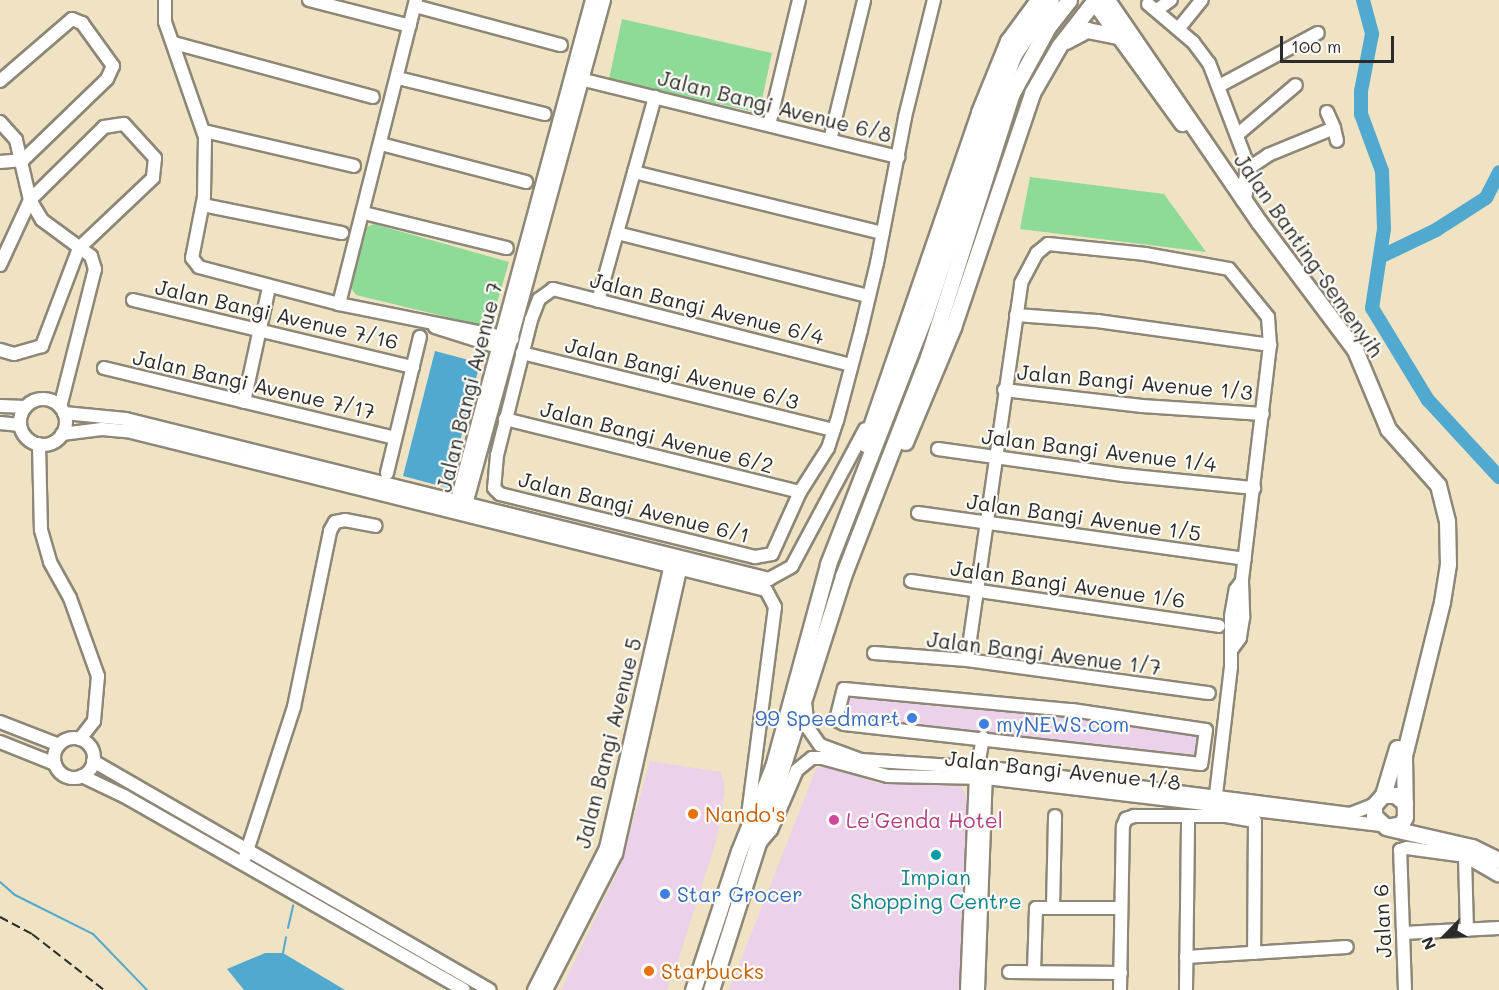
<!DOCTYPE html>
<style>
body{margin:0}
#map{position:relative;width:1499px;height:990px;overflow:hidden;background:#efe3c4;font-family:Mali,sans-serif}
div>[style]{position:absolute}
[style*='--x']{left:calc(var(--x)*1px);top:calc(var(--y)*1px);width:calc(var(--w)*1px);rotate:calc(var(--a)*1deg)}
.built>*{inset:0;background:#ecd1ea}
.green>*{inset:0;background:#8eda97}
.water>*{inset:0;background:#52a9cf}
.stream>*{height:2px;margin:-1px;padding:0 1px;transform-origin:1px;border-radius:1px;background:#52a9cf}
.river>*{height:14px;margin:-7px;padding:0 7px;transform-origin:7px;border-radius:7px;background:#52a9cf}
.roads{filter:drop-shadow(2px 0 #8d8778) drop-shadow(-2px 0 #8d8778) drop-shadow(0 2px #8d8778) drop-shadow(0 -2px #8d8778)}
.minor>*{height:12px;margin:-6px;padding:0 6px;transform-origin:6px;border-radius:6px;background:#fff}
.minor>.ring{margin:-6px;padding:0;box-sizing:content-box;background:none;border:12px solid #fff;border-radius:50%}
.major>*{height:15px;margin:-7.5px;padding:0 7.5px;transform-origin:7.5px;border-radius:7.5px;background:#fff}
.rail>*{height:2px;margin-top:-1px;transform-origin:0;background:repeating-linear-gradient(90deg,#2b2b2b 0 9px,transparent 0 13.5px)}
.dots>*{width:16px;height:16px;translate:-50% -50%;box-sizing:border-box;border:3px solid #fdfcf7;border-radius:50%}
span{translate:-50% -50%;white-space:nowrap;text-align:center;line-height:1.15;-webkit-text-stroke:4.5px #fdfcf7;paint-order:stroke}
.street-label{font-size:21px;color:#2b2b2b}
.shop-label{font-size:21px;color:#366cbe}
.right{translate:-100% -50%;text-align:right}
.left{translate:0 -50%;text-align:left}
.food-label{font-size:21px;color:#c56008}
.hotel-label{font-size:21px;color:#b23c85}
.culture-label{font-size:21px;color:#0d838f}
.north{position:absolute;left:1415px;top:906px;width:60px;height:60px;-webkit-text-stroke:4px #fdfcf7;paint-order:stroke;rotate:246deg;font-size:16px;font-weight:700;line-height:24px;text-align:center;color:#2b2b2b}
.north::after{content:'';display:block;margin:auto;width:21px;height:27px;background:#2b2b2b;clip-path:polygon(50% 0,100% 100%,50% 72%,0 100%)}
.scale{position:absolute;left:1280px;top:36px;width:114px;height:27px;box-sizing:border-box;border:3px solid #2b2b2b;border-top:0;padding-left:8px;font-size:18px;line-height:21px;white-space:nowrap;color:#2b2b2b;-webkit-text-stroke:4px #fdfcf7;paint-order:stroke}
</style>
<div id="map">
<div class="built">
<i style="clip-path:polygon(846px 692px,994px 704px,1203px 733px,1199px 760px,845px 721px,840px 717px)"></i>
<i style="clip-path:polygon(650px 761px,721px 772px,725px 789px,717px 838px,677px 964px,667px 990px,561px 990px,621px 864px)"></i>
<i style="clip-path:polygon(824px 765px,877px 783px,961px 786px,968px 799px,961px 990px,729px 990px,816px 769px)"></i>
</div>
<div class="green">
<i style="clip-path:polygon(622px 19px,772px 53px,759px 113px,609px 79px)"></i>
<i style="clip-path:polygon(1030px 177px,1164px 194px,1206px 252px,1020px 229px)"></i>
<i style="clip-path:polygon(374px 224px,509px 262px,491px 323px,484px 326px,356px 295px,351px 288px,367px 227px)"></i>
</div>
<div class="water">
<i style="clip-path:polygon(435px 351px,480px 363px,448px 488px,403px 476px)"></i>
<i style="clip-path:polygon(265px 953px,283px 953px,345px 990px,244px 990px,227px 969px)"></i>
</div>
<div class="stream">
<i style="--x:0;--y:882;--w:20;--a:41"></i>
<i style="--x:15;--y:895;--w:87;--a:26.6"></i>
<i style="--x:93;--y:934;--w:78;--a:46"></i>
<i style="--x:288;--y:928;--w:23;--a:-77"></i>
<i style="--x:283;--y:953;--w:16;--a:-79"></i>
</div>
<div class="river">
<i style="--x:1363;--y:0;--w:35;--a:75"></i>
<i style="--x:1372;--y:34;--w:58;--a:100.9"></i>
<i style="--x:1361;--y:91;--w:23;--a:90"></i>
<i style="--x:1361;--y:114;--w:61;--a:69.8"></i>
<i style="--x:1382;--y:171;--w:58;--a:88"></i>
<i style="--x:1384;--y:229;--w:80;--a:98.6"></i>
<i style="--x:1372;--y:308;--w:108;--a:58.7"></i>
<i style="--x:1428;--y:400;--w:105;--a:47.3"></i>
<i style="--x:1380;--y:257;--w:62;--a:-25.7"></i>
<i style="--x:1436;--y:230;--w:59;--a:-32.6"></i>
<i style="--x:1486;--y:198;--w:29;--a:-63"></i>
</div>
<div class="roads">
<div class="minor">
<i style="--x:165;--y:0;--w:22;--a:90"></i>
<i style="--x:165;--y:22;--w:122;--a:70.8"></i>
<i style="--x:205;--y:137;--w:60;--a:91"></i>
<i style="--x:204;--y:197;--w:62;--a:101.1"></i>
<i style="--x:192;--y:258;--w:11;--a:52"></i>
<i style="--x:199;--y:267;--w:145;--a:14.8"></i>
<i style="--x:339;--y:304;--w:177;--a:11.4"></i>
<i style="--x:309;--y:0;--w:104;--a:14.4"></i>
<i style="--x:1148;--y:4;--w:59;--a:40.2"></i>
<i style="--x:1193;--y:42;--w:26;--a:53"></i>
<i style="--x:1209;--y:63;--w:109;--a:69.1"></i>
<i style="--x:415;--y:6;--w:151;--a:15"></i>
<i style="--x:1157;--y:10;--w:17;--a:-36"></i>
<i style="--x:1179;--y:28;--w:36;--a:-51"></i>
<i style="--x:174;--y:43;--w:206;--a:15.2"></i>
<i style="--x:398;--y:78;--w:151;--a:13.8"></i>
<i style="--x:576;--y:78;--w:332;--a:13.8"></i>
<i style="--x:0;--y:81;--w:95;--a:-40.7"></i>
<i style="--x:72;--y:19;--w:11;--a:22"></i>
<i style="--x:82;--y:23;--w:53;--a:54.2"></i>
<i style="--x:113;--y:66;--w:14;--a:115"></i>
<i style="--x:107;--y:79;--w:117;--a:136"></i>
<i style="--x:23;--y:160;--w:23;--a:175"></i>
<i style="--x:1219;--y:86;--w:112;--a:-28.2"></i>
<i style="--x:1327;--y:112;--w:17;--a:66"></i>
<i style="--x:0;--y:122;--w:24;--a:48"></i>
<i style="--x:16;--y:140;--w:62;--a:76.9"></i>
<i style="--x:30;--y:200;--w:23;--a:59"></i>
<i style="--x:42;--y:220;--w:61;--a:36.3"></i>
<i style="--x:91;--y:256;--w:14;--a:73"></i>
<i style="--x:95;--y:269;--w:142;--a:104.2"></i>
<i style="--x:769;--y:125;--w:129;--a:-76.5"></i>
<i style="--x:204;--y:131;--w:154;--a:13.1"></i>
<i style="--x:1237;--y:135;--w:77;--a:-40.3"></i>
<i style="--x:830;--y:140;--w:144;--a:-76.3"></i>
<i style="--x:381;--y:144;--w:150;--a:14.7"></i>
<i style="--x:1246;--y:170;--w:27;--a:-34"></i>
<i style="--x:1268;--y:155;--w:71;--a:-22.2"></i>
<i style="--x:1334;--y:128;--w:13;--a:77"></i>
<i style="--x:634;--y:172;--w:256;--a:13.8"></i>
<i style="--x:203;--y:205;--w:142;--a:11.4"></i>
<i style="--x:364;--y:213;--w:147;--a:13.8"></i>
<i style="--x:617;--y:233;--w:259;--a:14.1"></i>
<i style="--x:0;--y:265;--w:72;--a:-65.2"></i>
<i style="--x:30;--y:200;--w:104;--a:-44.6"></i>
<i style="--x:104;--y:127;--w:20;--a:-9"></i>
<i style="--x:124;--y:124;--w:46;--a:47.6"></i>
<i style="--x:155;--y:158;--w:20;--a:96"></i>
<i style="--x:153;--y:178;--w:102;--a:136.6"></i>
<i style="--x:79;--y:248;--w:105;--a:110.7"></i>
<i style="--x:42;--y:346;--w:29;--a:164"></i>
<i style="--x:14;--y:354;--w:15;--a:-164"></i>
<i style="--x:133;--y:300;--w:288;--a:13.5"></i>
<i style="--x:598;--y:301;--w:212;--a:-74.4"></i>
<i style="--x:339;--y:304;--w:314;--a:-75.8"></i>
<i style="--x:1016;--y:315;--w:81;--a:4.2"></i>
<i style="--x:1097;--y:321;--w:175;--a:7.9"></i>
<i style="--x:435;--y:327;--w:72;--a:17.7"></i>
<i style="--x:522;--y:353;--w:321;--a:13.9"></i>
<i style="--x:851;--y:365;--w:308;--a:-165.7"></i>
<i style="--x:553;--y:289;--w:17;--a:144"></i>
<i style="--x:539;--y:299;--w:22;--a:111"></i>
<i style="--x:531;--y:320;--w:139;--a:104.1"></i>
<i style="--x:497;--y:455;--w:33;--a:95"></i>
<i style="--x:494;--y:488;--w:8;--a:45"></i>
<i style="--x:500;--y:494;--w:263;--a:13.9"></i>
<i style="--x:755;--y:557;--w:17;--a:-10"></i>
<i style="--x:772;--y:554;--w:68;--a:-65.7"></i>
<i style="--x:800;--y:492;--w:52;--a:-57.5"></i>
<i style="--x:828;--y:448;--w:28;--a:-72"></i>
<i style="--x:837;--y:421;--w:94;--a:-75.2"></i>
<i style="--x:861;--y:330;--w:69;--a:-76.6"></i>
<i style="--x:877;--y:263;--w:149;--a:-79.1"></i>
<i style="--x:905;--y:117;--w:121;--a:-76.1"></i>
<i style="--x:104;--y:368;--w:299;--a:13.5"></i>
<i style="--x:1004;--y:390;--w:139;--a:6.6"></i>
<i style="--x:1142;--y:406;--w:121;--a:3.8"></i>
<i class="ring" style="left:20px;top:399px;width:34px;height:34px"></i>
<i style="--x:244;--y:402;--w:118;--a:-77.7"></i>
<i style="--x:0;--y:406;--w:25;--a:2"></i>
<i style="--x:64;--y:413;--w:62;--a:5.5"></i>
<i style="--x:126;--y:419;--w:663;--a:13.97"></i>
<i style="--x:769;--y:579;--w:26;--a:-29"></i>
<i style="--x:792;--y:566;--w:155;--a:-61.9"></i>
<i style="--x:505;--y:419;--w:304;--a:13.9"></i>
<i style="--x:0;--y:423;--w:20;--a:6"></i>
<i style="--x:62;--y:434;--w:40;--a:-7.1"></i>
<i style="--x:102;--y:429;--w:25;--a:5"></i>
<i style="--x:127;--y:431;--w:658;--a:13.97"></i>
<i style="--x:766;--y:590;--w:19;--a:62"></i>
<i style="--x:775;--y:607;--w:210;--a:97.4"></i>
<i style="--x:39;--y:444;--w:86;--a:88.7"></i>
<i style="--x:41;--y:530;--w:33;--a:74"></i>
<i style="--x:50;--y:562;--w:41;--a:60.9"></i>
<i style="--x:70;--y:598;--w:83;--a:70.3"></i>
<i style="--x:98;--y:676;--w:45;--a:95.1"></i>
<i style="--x:94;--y:721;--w:23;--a:128"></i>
<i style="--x:938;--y:449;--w:187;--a:8"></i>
<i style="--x:1123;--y:475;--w:132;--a:5.7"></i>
<i style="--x:387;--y:473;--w:140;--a:-76.4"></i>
<i style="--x:459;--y:506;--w:6;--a:-108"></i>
<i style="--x:457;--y:500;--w:518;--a:-74.89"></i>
<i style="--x:465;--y:508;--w:527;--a:-74.7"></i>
<i style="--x:918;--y:513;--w:330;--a:8"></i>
<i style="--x:911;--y:581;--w:311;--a:8.3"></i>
<i style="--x:874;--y:653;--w:93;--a:4.3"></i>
<i style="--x:967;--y:660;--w:244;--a:7.8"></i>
<i style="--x:967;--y:660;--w:381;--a:-81.8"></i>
<i style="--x:1021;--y:283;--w:34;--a:-62"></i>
<i style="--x:1037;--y:253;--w:14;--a:-39"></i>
<i style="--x:1048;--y:244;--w:98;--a:5.9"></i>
<i style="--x:1145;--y:254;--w:85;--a:10.1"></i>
<i style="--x:1229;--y:269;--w:62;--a:50.9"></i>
<i style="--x:1268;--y:317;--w:28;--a:86"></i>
<i style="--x:1270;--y:345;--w:238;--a:96.8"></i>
<i style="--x:1242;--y:581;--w:37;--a:88"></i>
<i style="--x:1243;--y:618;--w:20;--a:99"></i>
<i style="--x:1240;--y:638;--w:14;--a:126"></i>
<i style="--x:844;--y:689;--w:229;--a:5.3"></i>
<i style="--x:1072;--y:710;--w:135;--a:8.5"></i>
<i style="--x:1206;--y:730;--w:34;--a:98"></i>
<i style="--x:1201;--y:764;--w:359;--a:-173.6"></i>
<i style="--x:844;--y:724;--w:9;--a:-153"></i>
<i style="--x:836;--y:720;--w:32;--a:-76"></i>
<i style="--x:805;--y:703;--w:25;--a:83"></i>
<i style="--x:808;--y:728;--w:21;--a:55"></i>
<i style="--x:820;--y:745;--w:44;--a:20.1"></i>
<i style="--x:861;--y:760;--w:138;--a:3.7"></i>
<i style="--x:999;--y:769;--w:354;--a:7.3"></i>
<i style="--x:1350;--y:814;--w:26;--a:-21"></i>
<i style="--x:0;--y:722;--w:63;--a:21.3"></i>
<i class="ring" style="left:54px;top:738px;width:28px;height:28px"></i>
<i style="--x:0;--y:742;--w:59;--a:21.8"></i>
<i style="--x:93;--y:761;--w:458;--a:30"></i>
<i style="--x:82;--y:776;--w:47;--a:25.5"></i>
<i style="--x:124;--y:796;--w:391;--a:29.7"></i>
<i style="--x:1215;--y:803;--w:138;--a:-83.3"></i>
<i style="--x:1231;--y:666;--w:50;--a:-90"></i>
<i style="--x:1231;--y:616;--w:27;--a:-80"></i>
<i style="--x:1236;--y:589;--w:10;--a:-53"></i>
<i style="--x:760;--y:843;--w:17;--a:-50"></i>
<i style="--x:771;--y:830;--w:65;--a:-66.6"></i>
<i style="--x:797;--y:770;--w:19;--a:-39"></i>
<i style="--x:812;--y:758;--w:10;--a:0"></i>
<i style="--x:822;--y:758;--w:68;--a:15.3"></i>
<i style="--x:888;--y:776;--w:98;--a:1.2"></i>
<i style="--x:986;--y:778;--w:398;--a:6.8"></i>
<i style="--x:1465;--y:856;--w:74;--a:88.5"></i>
<i style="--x:245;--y:857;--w:158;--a:-71.9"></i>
<i style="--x:294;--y:707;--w:180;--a:-78.4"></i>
<i style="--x:330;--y:531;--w:10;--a:-61"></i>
<i style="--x:335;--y:522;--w:10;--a:-11"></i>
<i style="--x:345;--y:520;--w:31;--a:11"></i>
<i style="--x:1053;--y:907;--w:91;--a:-88.7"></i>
<i style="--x:1403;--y:933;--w:96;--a:-3"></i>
<i style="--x:1186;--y:957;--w:161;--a:-3.6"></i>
<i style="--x:1009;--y:972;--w:112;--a:0.5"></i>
<i style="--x:1034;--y:972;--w:64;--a:-88.2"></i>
<i style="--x:1036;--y:908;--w:85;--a:0"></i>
<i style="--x:534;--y:990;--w:159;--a:-63.1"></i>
<i style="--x:606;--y:848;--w:295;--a:-77.1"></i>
<i style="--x:546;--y:990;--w:153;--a:-62.8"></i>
<i style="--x:616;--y:854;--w:301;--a:-77.3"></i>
<i style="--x:967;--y:990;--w:213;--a:-87.6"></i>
<i style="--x:976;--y:777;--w:40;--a:-80"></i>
<i style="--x:978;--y:990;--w:218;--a:-87.9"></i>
<i style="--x:1120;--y:990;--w:164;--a:-89"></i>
<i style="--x:1123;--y:826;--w:8;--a:-67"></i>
<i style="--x:1126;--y:819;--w:9;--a:-21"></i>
<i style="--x:1134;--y:816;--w:92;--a:0"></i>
<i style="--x:1226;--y:816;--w:29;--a:10"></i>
<i style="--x:1255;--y:821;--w:132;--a:90.4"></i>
<i style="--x:1186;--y:990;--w:173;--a:-89.3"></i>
<i style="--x:1405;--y:990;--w:140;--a:-92"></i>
<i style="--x:1400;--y:850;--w:7;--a:-16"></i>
<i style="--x:1407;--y:848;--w:59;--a:7.9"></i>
<i style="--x:1465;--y:856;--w:39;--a:30"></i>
</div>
<div class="major">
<i style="--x:1093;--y:0;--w:152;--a:54.1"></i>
<i style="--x:1107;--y:0;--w:269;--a:55.6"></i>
<i style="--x:1259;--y:222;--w:160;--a:53.1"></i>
<i style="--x:1355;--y:350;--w:86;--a:67.3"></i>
<i style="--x:1388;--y:429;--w:75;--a:48.2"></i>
<i style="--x:1438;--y:485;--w:37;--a:76"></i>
<i style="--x:1447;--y:521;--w:43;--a:88.7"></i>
<i style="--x:1448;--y:564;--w:38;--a:99"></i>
<i style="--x:1442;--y:602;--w:159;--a:103.9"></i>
<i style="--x:1404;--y:756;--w:61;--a:89.1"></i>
<i style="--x:1405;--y:817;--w:8;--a:120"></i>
<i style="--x:1401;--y:824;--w:15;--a:169"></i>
<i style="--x:1386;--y:827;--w:16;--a:-137"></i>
<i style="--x:1374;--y:816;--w:11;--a:-90"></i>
<i style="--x:1374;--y:805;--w:13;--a:-48"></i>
<i style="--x:1383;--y:795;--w:12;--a:0"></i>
<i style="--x:1395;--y:795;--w:13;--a:39"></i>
<i style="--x:1066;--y:41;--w:24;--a:-28"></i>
<i style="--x:1087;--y:30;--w:33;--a:11"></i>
<i style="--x:1243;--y:199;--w:31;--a:-81"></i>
<i style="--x:905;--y:442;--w:125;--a:-67.3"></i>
<i style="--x:953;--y:327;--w:247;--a:-71.3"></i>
<i style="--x:1032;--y:93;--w:54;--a:-60.1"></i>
<i style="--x:1059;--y:46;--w:58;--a:-52"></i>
<i style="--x:865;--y:444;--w:351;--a:-71"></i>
<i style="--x:979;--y:112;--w:77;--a:-67.8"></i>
<i style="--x:1008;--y:41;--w:51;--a:-53.8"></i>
<i style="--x:1383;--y:795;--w:49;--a:-73.4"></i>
<i style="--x:1389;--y:828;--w:85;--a:12.9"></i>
<i style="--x:1472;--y:847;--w:30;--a:26"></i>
<i style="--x:693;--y:990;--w:146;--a:-71.7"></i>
<i style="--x:739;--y:851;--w:91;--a:-68"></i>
<i style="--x:773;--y:767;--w:210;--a:-74.8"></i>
<i style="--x:828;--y:564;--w:264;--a:-68.7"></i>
<i style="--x:924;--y:318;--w:243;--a:-71.5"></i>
<i style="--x:1001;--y:88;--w:36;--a:-69"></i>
<i style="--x:1014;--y:54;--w:65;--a:-55.6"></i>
<i style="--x:711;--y:990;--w:435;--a:-72.3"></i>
<i style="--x:843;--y:576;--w:238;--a:-68.8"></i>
<i style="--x:929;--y:354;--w:274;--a:-72.4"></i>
<i style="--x:1012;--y:93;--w:75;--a:-61.4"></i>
<i style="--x:1048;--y:27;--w:34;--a:-52"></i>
</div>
</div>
<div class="rail">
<i style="--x:0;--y:917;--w:36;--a:28"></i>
<i style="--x:32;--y:934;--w:91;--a:37.9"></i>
</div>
<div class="dots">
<i style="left:912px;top:718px;background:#3f7fe0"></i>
<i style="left:984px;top:724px;background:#3f7fe0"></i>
<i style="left:693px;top:814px;background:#e8710a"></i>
<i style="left:834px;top:820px;background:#d1479c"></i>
<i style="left:936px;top:855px;background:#0f9aa8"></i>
<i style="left:665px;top:894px;background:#3f7fe0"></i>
<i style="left:649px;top:971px;background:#e8710a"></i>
</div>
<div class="street-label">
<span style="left:775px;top:106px;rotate:14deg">Jalan Bangi Avenue 6/8</span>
<span style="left:1309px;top:255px;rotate:55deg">Jalan Banting-Semenyih</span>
<span style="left:707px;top:308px;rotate:14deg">Jalan Bangi Avenue 6/4</span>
<span style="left:277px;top:314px;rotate:13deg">Jalan Bangi Avenue 7/16</span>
<span style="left:682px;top:373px;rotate:14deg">Jalan Bangi Avenue 6/3</span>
<span style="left:1135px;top:382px;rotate:5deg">Jalan Bangi Avenue 1/3</span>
<span style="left:254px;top:384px;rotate:13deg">Jalan Bangi Avenue 7/17</span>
<span style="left:469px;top:387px;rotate:-76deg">Jalan Bangi Avenue 7</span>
<span style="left:657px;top:437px;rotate:14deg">Jalan Bangi Avenue 6/2</span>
<span style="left:1099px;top:450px;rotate:7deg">Jalan Bangi Avenue 1/4</span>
<span style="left:634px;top:507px;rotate:14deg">Jalan Bangi Avenue 6/1</span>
<span style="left:1084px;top:517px;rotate:8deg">Jalan Bangi Avenue 1/5</span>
<span style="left:1068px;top:584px;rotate:8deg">Jalan Bangi Avenue 1/6</span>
<span style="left:1044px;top:653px;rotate:7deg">Jalan Bangi Avenue 1/7</span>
<span style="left:608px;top:743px;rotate:-76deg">Jalan Bangi Avenue 5</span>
<span style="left:1063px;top:770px;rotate:6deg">Jalan Bangi Avenue 1/8</span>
<span style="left:1382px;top:921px;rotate:-93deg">Jalan 6</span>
</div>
<div class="shop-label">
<span class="right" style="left:900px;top:718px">99 Speedmart</span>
<span class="left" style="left:996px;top:724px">myNEWS.com</span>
<span class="left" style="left:677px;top:894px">Star Grocer</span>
</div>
<div class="food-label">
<span class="left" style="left:705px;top:814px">Nando's</span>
<span class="left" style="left:661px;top:971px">Starbucks</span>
</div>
<div class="hotel-label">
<span class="left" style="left:846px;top:820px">Le'Genda Hotel</span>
</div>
<div class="culture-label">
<span style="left:936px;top:889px">Impian<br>Shopping Centre</span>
</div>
<div class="north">N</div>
<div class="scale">100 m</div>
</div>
